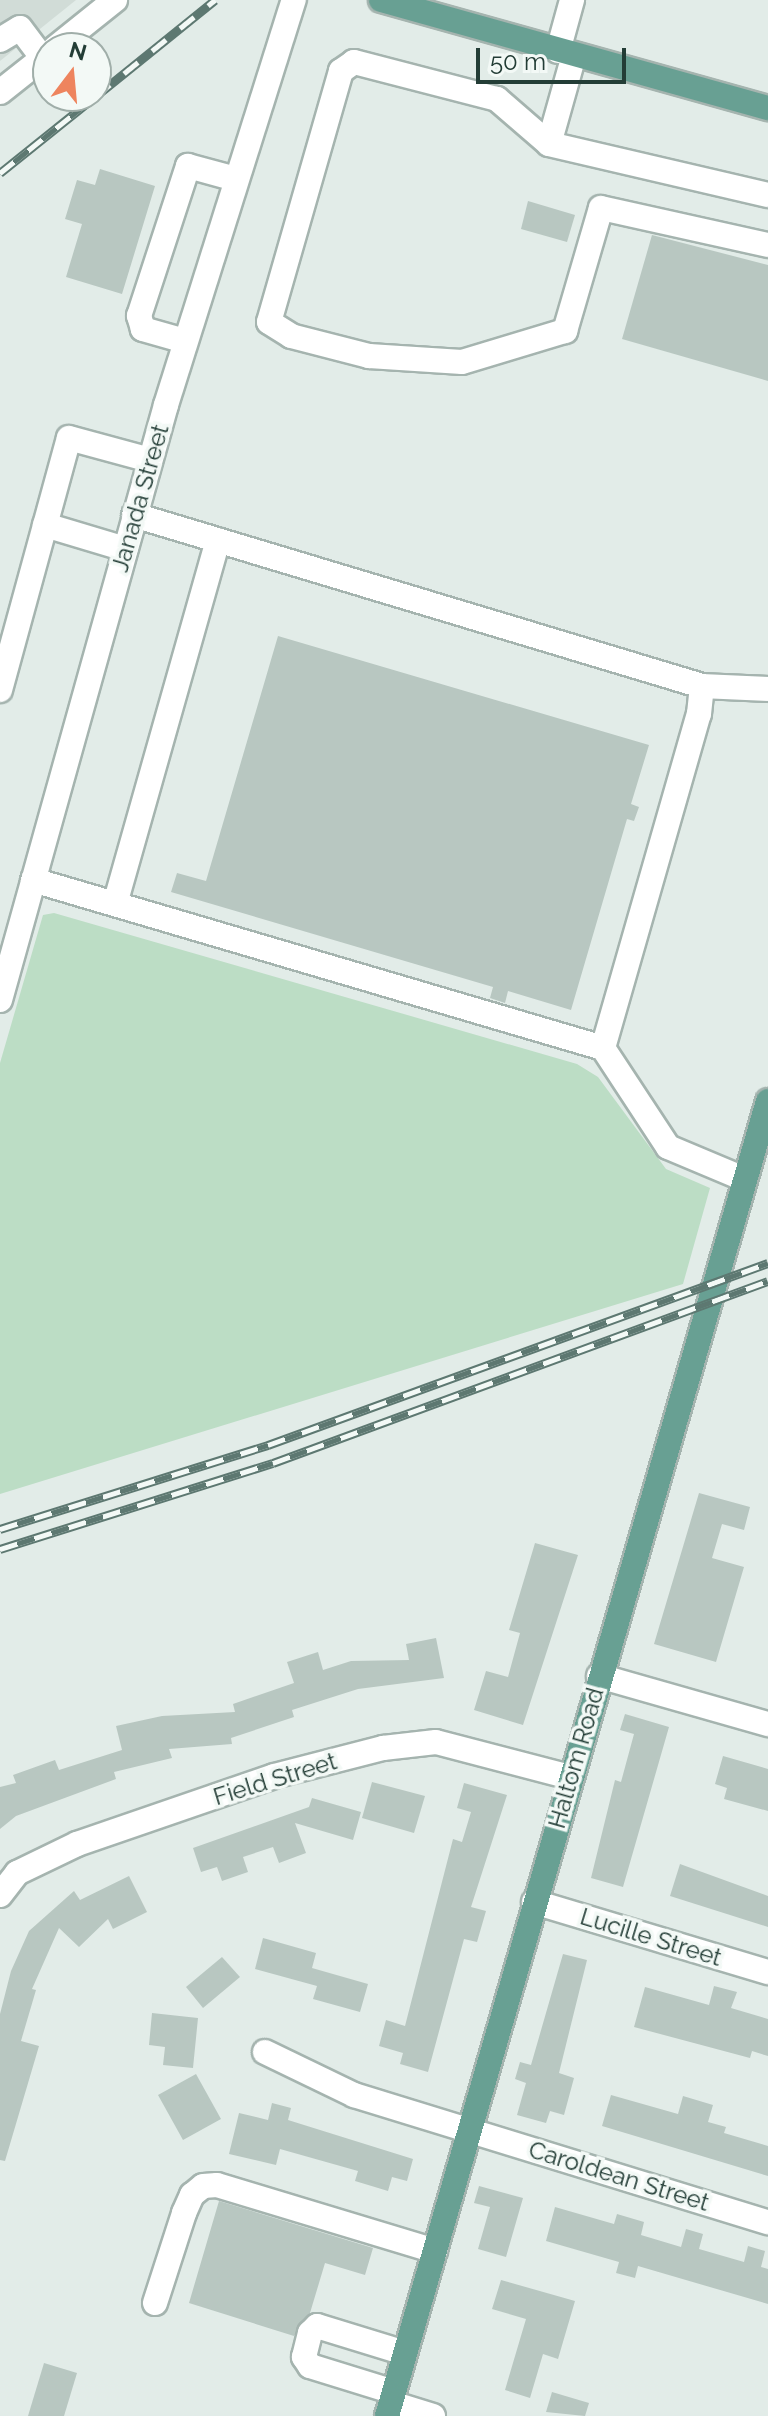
<!DOCTYPE html>
<style>
body{margin:0}
#map{position:relative;width:768px;height:2416px;overflow:hidden;background:#e2ece8;font-family:Raleway,sans-serif}
div>[style]{position:absolute}
[style*='--x']{left:calc(var(--x)*1px);top:calc(var(--y)*1px);width:calc(var(--w)*1px);rotate:calc(var(--a)*1deg)}
.built>*{inset:0;background:#d1dcd7}
.green>*{inset:0;background:#bcddc5}
.building>*{inset:0;background:#b8c7c1}
.roads{filter:drop-shadow(2px 0 #a5b4af) drop-shadow(-2px 0 #a5b4af) drop-shadow(0 2px #a5b4af) drop-shadow(0 -2px #a5b4af)}
.minor>*{height:24px;margin:-12px;padding:0 12px;transform-origin:12px;border-radius:12px;background:#fff}
.major>*{height:24px;margin:-12px;padding:0 12px;transform-origin:12px;border-radius:12px;background:#68a093}
.rail>*{height:9px;margin-top:-4.5px;transform-origin:0;background:repeating-linear-gradient(90deg,#f3f9f6 0 18px,#5d7871 0 36px);box-sizing:border-box;border-block:2px solid #5d7871}
span{translate:-50% -50%;white-space:nowrap;text-align:center;line-height:1.15;-webkit-text-stroke:7px #f3f9f6;paint-order:stroke}
.street-label{font-size:24px;color:#233d36}
.north{position:absolute;left:32px;top:32px;width:80px;height:80px;box-sizing:border-box;background:#f3f9f6;border:2px solid #a0aea9;border-radius:50%;rotate:16deg;font-size:22px;font-weight:700;line-height:32px;text-align:center;color:#233d36}
.north::after{content:'';display:block;margin:auto;width:28px;height:36px;background:#ee845e;clip-path:polygon(50% 0,100% 100%,50% 72%,0 100%)}
.scale{position:absolute;left:476px;top:48px;width:150px;height:36px;box-sizing:border-box;border:4px solid #233d36;border-top:0;padding-left:10px;font-size:24px;line-height:28px;white-space:nowrap;color:#233d36;-webkit-text-stroke:6px #f3f9f6;paint-order:stroke}
</style>
<div id="map">
<div class="built">
<i style="clip-path:polygon(0 0,76px 0,0 61px)"></i>
</div>
<div class="green">
<i style="clip-path:polygon(54px 913px,577px 1064px,598px 1077px,666px 1169px,710px 1188px,683px 1284px,0 1494px,0 1063px,43px 915px)"></i>
</div>
<div class="building">
<i style="clip-path:polygon(100px 169px,155px 186px,122px 294px,66px 277px,82px 224px,65px 219px,77px 180px,95px 185px)"></i>
<i style="clip-path:polygon(528px 201px,575px 215px,567px 242px,521px 229px)"></i>
<i style="clip-path:polygon(652px 235px,768px 265px,768px 381px,622px 339px)"></i>
<i style="clip-path:polygon(278px 636px,649px 745px,631px 804px,639px 807px,634px 821px,627px 819px,571px 1010px,508px 991px,505px 1003px,490px 998px,493px 987px,171px 892px,177px 873px,206px 881px)"></i>
<i style="clip-path:polygon(699px 1493px,750px 1507px,744px 1530px,722px 1524px,712px 1558px,744px 1567px,716px 1662px,654px 1644px)"></i>
<i style="clip-path:polygon(535px 1543px,578px 1555px,523px 1725px,474px 1710px,486px 1671px,508px 1677px,520px 1633px,509px 1630px)"></i>
<i style="clip-path:polygon(436px 1638px,444px 1678px,358px 1689px,292px 1710px,294px 1717px,231px 1738px,232px 1744px,169px 1749px,172px 1758px,114px 1772px,116px 1779px,16px 1816px,0 1829px,0 1787px,16px 1783px,13px 1775px,55px 1760px,59px 1770px,122px 1750px,116px 1726px,162px 1716px,235px 1712px,233px 1704px,294px 1683px,287px 1662px,318px 1652px,323px 1670px,351px 1661px,409px 1660px,406px 1644px)"></i>
<i style="clip-path:polygon(625px 1714px,669px 1727px,623px 1887px,591px 1878px,615px 1780px,621px 1782px,634px 1734px,620px 1730px)"></i>
<i style="clip-path:polygon(723px 1756px,768px 1769px,768px 1811px,724px 1799px,727px 1788px,715px 1784px)"></i>
<i style="clip-path:polygon(372px 1782px,425px 1796px,414px 1833px,362px 1818px)"></i>
<i style="clip-path:polygon(464px 1783px,507px 1795px,471px 1907px,486px 1911px,477px 1942px,464px 1939px,428px 2072px,400px 2064px,403px 2053px,379px 2046px,386px 2020px,405px 2026px,453px 1839px,462px 1842px,471px 1812px,457px 1808px)"></i>
<i style="clip-path:polygon(312px 1798px,361px 1812px,353px 1840px,295px 1823px,306px 1853px,279px 1863px,273px 1847px,243px 1857px,248px 1872px,222px 1881px,217px 1867px,201px 1872px,193px 1848px,309px 1807px)"></i>
<i style="clip-path:polygon(680px 1864px,768px 1896px,768px 1927px,670px 1896px)"></i>
<i style="clip-path:polygon(129px 1876px,147px 1912px,113px 1929px,108px 1919px,79px 1947px,59px 1928px,32px 1989px,36px 1990px,21px 2041px,39px 2046px,5px 2161px,0 2160px,0 2014px,11px 1971px,29px 1931px,74px 1891px,80px 1900px)"></i>
<i style="clip-path:polygon(263px 1938px,316px 1953px,312px 1968px,368px 1984px,360px 2012px,313px 1999px,317px 1986px,255px 1969px)"></i>
<i style="clip-path:polygon(563px 1954px,587px 1960px,559px 2073px,574px 2078px,564px 2115px,550px 2111px,546px 2123px,517px 2115px,526px 2083px,515px 2079px,520px 2062px,531px 2065px)"></i>
<i style="clip-path:polygon(222px 1957px,240px 1977px,203px 2008px,186px 1987px)"></i>
<i style="clip-path:polygon(714px 1986px,737px 1992px,731px 2008px,768px 2019px,768px 2056px,752px 2051px,750px 2058px,634px 2027px,645px 1987px,709px 2005px)"></i>
<i style="clip-path:polygon(152px 2013px,198px 2018px,193px 2068px,163px 2065px,165px 2047px,149px 2045px)"></i>
<i style="clip-path:polygon(196px 2074px,221px 2119px,183px 2140px,158px 2095px)"></i>
<i style="clip-path:polygon(611px 2095px,678px 2114px,683px 2096px,713px 2105px,708px 2122px,726px 2127px,724px 2133px,768px 2146px,768px 2176px,602px 2126px)"></i>
<i style="clip-path:polygon(272px 2103px,291px 2108px,288px 2120px,413px 2159px,407px 2181px,392px 2177px,388px 2191px,355px 2181px,358px 2171px,280px 2149px,276px 2165px,229px 2154px,239px 2113px,268px 2120px)"></i>
<i style="clip-path:polygon(479px 2186px,523px 2198px,506px 2257px,478px 2249px,490px 2207px,474px 2203px)"></i>
<i style="clip-path:polygon(219px 2201px,373px 2248px,365px 2275px,325px 2263px,310px 2313px,294px 2336px,189px 2303px)"></i>
<i style="clip-path:polygon(555px 2207px,614px 2224px,617px 2214px,644px 2222px,641px 2235px,681px 2247px,686px 2229px,703px 2234px,699px 2249px,744px 2262px,748px 2246px,765px 2251px,761px 2267px,768px 2269px,768px 2304px,638px 2266px,635px 2278px,616px 2273px,619px 2262px,546px 2241px)"></i>
<i style="clip-path:polygon(501px 2280px,575px 2301px,558px 2359px,543px 2354px,530px 2398px,505px 2390px,526px 2319px,492px 2309px)"></i>
<i style="clip-path:polygon(44px 2363px,77px 2373px,64px 2416px,28px 2416px)"></i>
<i style="clip-path:polygon(552px 2392px,589px 2403px,585px 2416px,546px 2412px)"></i>
</div>
<div class="roads">
<div class="minor">
<i style="--x:0;--y:40;--w:23;--a:-31"></i>
<i style="--x:20;--y:28;--w:38;--a:53"></i>
<i style="--x:55;--y:48;--w:77;--a:-38.7"></i>
<i style="--x:558;--y:51;--w:53;--a:-74.6"></i>
<i style="--x:0;--y:92;--w:61;--a:-38.4"></i>
<i style="--x:549;--y:144;--w:92;--a:-74.3"></i>
<i style="--x:768;--y:195;--w:225;--a:-166.9"></i>
<i style="--x:549;--y:144;--w:69;--a:-139.1"></i>
<i style="--x:497;--y:99;--w:148;--a:-165.5"></i>
<i style="--x:354;--y:62;--w:16;--a:145"></i>
<i style="--x:341;--y:71;--w:261;--a:106"></i>
<i style="--x:269;--y:322;--w:26;--a:32"></i>
<i style="--x:291;--y:336;--w:81;--a:14.4"></i>
<i style="--x:369;--y:356;--w:93;--a:3.7"></i>
<i style="--x:462;--y:362;--w:108;--a:-16.8"></i>
<i style="--x:565;--y:331;--w:128;--a:-73.7"></i>
<i style="--x:601;--y:208;--w:171;--a:12.5"></i>
<i style="--x:185;--y:341;--w:44;--a:-164.1"></i>
<i style="--x:143;--y:329;--w:14;--a:-107"></i>
<i style="--x:139;--y:316;--w:158;--a:-71.9"></i>
<i style="--x:188;--y:166;--w:50;--a:15.2"></i>
<i style="--x:134;--y:515;--w:593;--a:16.75"></i>
<i style="--x:702;--y:686;--w:66;--a:2.6"></i>
<i style="--x:45;--y:525;--w:84;--a:16.7"></i>
<i style="--x:0;--y:690;--w:261;--a:-74.7"></i>
<i style="--x:69;--y:438;--w:84;--a:15.2"></i>
<i style="--x:33;--y:880;--w:594;--a:16.42"></i>
<i style="--x:603;--y:1048;--w:118;--a:56.7"></i>
<i style="--x:668;--y:1147;--w:82;--a:22.8"></i>
<i style="--x:115;--y:904;--w:378;--a:-74.2"></i>
<i style="--x:0;--y:1000;--w:618;--a:-74.41"></i>
<i style="--x:166;--y:405;--w:425;--a:-72.5"></i>
<i style="--x:603;--y:1048;--w:348;--a:-74"></i>
<i style="--x:699;--y:714;--w:28;--a:-84"></i>
<i style="--x:599;--y:1676;--w:176;--a:15.9"></i>
<i style="--x:0;--y:1895;--w:28;--a:-52"></i>
<i style="--x:17;--y:1873;--w:67;--a:-25.8"></i>
<i style="--x:77;--y:1844;--w:208;--a:-19"></i>
<i style="--x:274;--y:1776;--w:113;--a:-14.4"></i>
<i style="--x:383;--y:1748;--w:53;--a:-6.5"></i>
<i style="--x:436;--y:1742;--w:138;--a:14.6"></i>
<i style="--x:534;--y:1902;--w:244;--a:16.7"></i>
<i style="--x:265;--y:2052;--w:99;--a:25.8"></i>
<i style="--x:354;--y:2095;--w:433;--a:17.1"></i>
<i style="--x:155;--y:2303;--w:95;--a:-72.1"></i>
<i style="--x:184;--y:2213;--w:20;--a:-66"></i>
<i style="--x:192;--y:2195;--w:14;--a:-39"></i>
<i style="--x:203;--y:2186;--w:14;--a:-4"></i>
<i style="--x:217;--y:2185;--w:228;--a:16.8"></i>
<i style="--x:394;--y:2392;--w:88;--a:-162.8"></i>
<i style="--x:310;--y:2366;--w:11;--a:-124"></i>
<i style="--x:304;--y:2357;--w:25;--a:-76"></i>
<i style="--x:310;--y:2333;--w:10;--a:-45"></i>
<i style="--x:317;--y:2326;--w:92;--a:17.1"></i>
<i style="--x:391;--y:2403;--w:44;--a:17.2"></i>
</div>
<div class="major">
<i style="--x:381;--y:0;--w:402;--a:15.6"></i>
<i style="--x:387;--y:2416;--w:1369;--a:-73.84"></i>
</div>
</div>
<div class="rail">
<i style="--x:96;--y:96;--w:153;--a:-38.9"></i>
<i style="--x:0;--y:173;--w:123;--a:-38.7"></i>
<i style="--x:0;--y:1529;--w:281;--a:-17.4"></i>
<i style="--x:268;--y:1445;--w:532;--a:-20"></i>
<i style="--x:0;--y:1549;--w:286;--a:-17.5"></i>
<i style="--x:273;--y:1463;--w:527;--a:-20.19"></i>
</div>
<div class="street-label">
<span style="left:140px;top:498px;rotate:-74deg">Janada Street</span>
<span style="left:576px;top:1758px;rotate:-74deg">Haltom Road</span>
<span style="left:275px;top:1779px;rotate:-17deg">Field Street</span>
<span style="left:651px;top:1937px;rotate:17deg">Lucille Street</span>
<span style="left:619px;top:2176px;rotate:17deg">Caroldean Street</span>
</div>
<div class="north">N</div>
<div class="scale">50 m</div>
</div>
